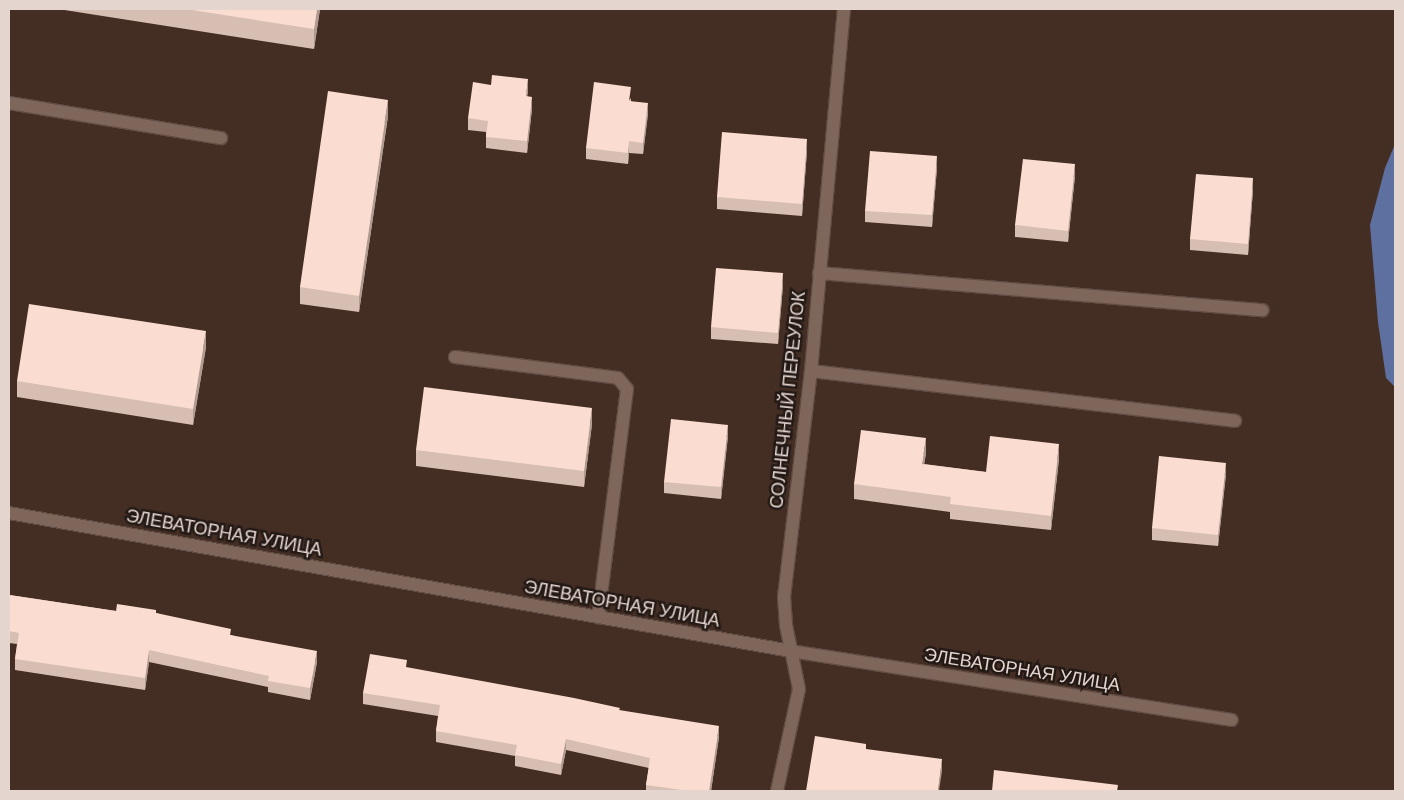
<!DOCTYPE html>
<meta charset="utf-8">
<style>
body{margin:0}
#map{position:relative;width:1404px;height:800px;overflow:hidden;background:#442e24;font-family:Helvetica,sans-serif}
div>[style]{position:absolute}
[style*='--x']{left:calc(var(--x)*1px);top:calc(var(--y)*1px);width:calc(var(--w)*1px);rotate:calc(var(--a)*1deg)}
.water>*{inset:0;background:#5e70a0}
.roads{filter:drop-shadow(1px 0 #614c43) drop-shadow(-1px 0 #614c43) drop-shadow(0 1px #614c43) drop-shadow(0 -1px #614c43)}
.minor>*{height:12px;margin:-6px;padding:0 6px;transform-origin:6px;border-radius:6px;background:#7e665b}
.wall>*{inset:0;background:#d7beb3}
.shaded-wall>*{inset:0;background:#af9b92}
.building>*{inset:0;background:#faddd0}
span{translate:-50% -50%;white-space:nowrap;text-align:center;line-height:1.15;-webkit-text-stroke:5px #231915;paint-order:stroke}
.street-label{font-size:18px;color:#e4d5cf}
.frame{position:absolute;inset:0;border:10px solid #e4d5cf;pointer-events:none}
</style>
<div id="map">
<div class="water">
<i style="clip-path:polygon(1395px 144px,1395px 387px,1386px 378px,1378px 322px,1370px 225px,1385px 168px)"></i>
</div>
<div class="roads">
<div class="minor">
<i style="--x:9;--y:103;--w:215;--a:9.4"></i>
<i style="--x:819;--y:273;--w:445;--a:4.8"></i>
<i style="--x:455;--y:357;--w:164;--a:7.3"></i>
<i style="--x:618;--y:378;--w:14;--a:51"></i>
<i style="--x:627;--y:389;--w:230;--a:97.2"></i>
<i style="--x:811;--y:371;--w:427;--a:6.7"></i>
<i style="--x:9;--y:513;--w:794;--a:10.01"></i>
<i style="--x:791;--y:651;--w:446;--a:8.9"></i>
<i style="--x:777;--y:791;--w:104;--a:-77.8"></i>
<i style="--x:799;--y:689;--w:65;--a:-101.5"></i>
<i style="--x:786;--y:625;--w:28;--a:-94"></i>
<i style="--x:784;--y:597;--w:228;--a:-83.2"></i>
<i style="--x:811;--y:371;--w:364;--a:-84.8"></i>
</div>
</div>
<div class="wall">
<i style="clip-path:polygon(58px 9px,320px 9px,314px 49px)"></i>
<i style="clip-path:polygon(528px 91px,527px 96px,532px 109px,527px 153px,486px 148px,486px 132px,468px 130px,468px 118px)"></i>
<i style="clip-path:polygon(631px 98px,631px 101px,648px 114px,643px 154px,629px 153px,628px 164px,586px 159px,586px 148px)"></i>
<i style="clip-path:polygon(388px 116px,359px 312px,300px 304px,300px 287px)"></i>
<i style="clip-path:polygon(807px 151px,802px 216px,717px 209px,717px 197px)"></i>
<i style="clip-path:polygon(937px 168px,932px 227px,865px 222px,865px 211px)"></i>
<i style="clip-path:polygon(1075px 176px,1068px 242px,1015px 237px,1015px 225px)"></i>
<i style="clip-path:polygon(1253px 190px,1248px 255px,1190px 250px,1190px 239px)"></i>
<i style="clip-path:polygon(783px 285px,778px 344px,711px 339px,711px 327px)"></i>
<i style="clip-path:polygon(206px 347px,193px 425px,17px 397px,17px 381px)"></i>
<i style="clip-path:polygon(592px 424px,584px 487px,416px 466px,416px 450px)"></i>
<i style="clip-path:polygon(728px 436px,721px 499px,664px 493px,664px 482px)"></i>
<i style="clip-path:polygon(926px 453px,924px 464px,986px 472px,1059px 459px,1051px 530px,950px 519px,950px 512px,854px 499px,854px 484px)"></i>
<i style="clip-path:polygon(1226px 474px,1218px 546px,1152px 540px,1152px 528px)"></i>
<i style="clip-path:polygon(9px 586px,10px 595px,116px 611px,156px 613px,231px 635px,317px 662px,310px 700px,268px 692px,268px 687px,149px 662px,145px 690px,15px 670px,15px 659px,17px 644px,9px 643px)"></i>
<i style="clip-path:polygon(407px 668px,620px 711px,719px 737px,711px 791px,646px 791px,646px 785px,649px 768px,566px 750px,561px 775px,515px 766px,515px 756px,436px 742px,436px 731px,438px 716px,363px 704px,363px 693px)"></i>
</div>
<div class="shaded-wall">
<i style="clip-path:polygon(317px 9px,320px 9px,314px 49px,314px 29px)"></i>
<i style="clip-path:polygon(528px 79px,528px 91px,526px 108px,526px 96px)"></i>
<i style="clip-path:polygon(532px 97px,532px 109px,527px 153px,527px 141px)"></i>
<i style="clip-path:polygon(388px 100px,388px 116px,359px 312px,359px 296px)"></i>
<i style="clip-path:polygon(648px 103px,648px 114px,643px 154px,643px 143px)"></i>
<i style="clip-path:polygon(807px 139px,807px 151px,802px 216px,802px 204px)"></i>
<i style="clip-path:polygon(629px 141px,629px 153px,628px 164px,628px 153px)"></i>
<i style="clip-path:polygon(937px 156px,937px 168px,932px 227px,932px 215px)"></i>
<i style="clip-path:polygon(1075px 164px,1075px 176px,1068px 242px,1068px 231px)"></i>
<i style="clip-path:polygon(1253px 178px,1253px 190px,1248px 255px,1248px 244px)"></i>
<i style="clip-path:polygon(783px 273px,783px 285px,778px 344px,778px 333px)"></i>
<i style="clip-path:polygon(206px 331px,206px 347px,193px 425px,193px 409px)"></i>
<i style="clip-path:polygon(592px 408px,592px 424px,584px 487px,584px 471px)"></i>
<i style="clip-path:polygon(728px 425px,728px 436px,721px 499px,721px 487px)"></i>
<i style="clip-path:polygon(926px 438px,926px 453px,922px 479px,922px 464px)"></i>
<i style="clip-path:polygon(1059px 444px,1059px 459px,1051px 530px,1051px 516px)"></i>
<i style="clip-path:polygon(1226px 463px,1226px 474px,1218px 546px,1218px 535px)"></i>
<i style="clip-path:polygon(149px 650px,149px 662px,145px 690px,145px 678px)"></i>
<i style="clip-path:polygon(317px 651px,317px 662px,310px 700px,310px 688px)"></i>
<i style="clip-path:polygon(719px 726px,719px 737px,711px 791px,709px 791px)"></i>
<i style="clip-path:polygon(566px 739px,566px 750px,561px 775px,561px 764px)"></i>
<i style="clip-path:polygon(942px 759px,942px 771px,939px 791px,938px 791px)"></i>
</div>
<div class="building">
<i style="clip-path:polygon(186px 9px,317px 9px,314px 29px)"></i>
<i style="clip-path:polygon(492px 75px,528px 79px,526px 96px,532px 97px,527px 141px,486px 137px,488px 121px,468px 118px,473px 82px,491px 85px)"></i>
<i style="clip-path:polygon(594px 82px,631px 87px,629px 101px,648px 103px,643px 143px,629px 141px,628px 153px,586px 148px)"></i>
<i style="clip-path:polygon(328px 91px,388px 100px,359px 296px,300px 287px)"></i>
<i style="clip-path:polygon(722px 132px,807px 139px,802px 204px,717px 197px)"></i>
<i style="clip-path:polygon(870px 151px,937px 156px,932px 215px,865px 211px)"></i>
<i style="clip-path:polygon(1023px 159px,1075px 164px,1068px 231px,1015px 225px)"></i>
<i style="clip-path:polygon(1196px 174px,1253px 178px,1248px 244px,1190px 239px)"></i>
<i style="clip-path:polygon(716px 268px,783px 273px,778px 333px,711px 327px)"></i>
<i style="clip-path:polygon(29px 304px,206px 331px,193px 409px,17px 381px)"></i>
<i style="clip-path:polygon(424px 387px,592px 408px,584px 471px,416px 450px)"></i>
<i style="clip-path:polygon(671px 419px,728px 425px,721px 487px,664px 482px)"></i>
<i style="clip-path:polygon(861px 430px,926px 438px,922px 464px,986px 472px,990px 436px,1059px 444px,1051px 516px,950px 504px,951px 497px,854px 484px)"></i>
<i style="clip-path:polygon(1159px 456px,1226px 463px,1218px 535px,1152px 528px)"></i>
<i style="clip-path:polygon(9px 595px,116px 611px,117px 604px,156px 610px,156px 613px,231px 629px,230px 635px,317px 651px,310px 688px,268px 681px,269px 676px,149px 650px,145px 678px,15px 659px,19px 633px,9px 631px)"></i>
<i style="clip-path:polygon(370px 654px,407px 660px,406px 667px,574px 698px,620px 708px,619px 710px,719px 726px,709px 791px,689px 791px,646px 785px,650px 758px,566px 739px,561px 764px,515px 755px,517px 745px,436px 731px,440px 705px,363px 693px)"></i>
<i style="clip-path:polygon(815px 736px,866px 744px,866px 749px,942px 759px,938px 791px,806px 791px)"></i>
<i style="clip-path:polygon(994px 770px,1118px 785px,1117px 791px,992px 791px)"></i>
</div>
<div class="street-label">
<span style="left:788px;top:400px;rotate:-84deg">СОЛНЕЧНЫЙ ПЕРЕУЛОК</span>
<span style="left:224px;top:533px;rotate:10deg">ЭЛЕВАТОРНАЯ УЛИЦА</span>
<span style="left:622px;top:604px;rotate:10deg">ЭЛЕВАТОРНАЯ УЛИЦА</span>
<span style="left:1022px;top:670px;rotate:9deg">ЭЛЕВАТОРНАЯ УЛИЦА</span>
</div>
<div class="frame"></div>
</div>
